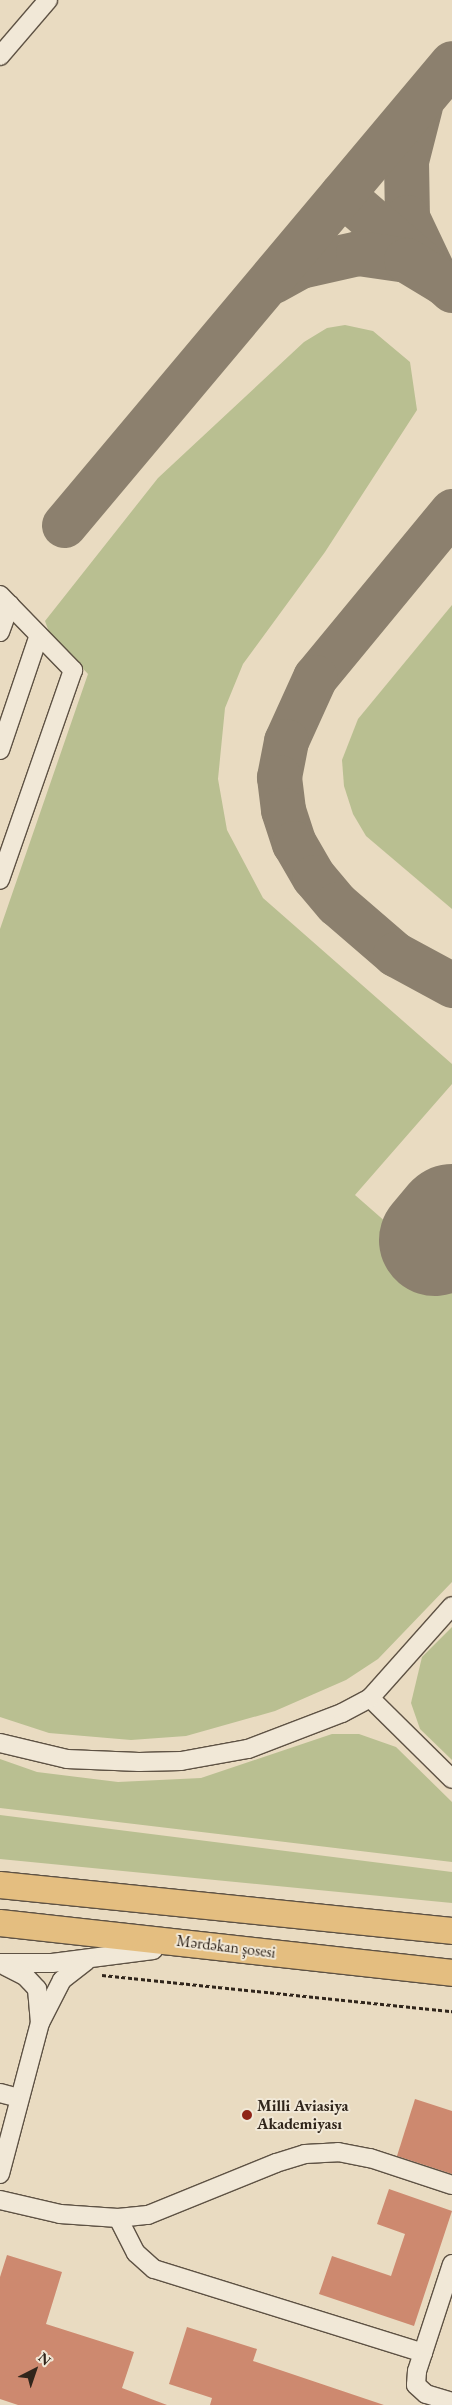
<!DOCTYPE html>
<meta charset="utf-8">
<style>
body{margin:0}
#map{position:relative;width:452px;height:2405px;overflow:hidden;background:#e9dbc1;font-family:"EB Garamond",serif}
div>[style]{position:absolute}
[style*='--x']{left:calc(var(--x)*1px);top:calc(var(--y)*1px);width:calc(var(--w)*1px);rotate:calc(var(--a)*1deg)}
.green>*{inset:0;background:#b9bf91}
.taxiway>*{height:45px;margin:-22.5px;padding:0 22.5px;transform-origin:22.5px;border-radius:22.5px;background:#8c806e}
.runway>*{height:112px;margin:-56px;padding:0 56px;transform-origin:56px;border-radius:56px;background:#8c806e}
.building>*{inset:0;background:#cd896f}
.path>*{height:3px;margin-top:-1.5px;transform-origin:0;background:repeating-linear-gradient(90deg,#30251b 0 4px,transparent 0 6.5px)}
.roads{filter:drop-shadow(1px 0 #5e5244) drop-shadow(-1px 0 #5e5244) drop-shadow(0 1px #5e5244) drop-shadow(0 -1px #5e5244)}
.minor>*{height:18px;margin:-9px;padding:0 9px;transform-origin:9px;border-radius:9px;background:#f1e8d7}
.highway>*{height:26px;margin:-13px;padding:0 13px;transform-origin:13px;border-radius:13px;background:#e4be80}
.dots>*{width:14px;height:14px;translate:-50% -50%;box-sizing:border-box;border:2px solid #f1e8d7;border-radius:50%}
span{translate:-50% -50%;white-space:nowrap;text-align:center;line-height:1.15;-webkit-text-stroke:4px #f1e8d7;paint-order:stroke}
.street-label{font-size:16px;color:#30251b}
.poi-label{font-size:16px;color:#30251b;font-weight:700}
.left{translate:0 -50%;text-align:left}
.north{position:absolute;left:10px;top:2345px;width:50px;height:50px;-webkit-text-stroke:4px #f1e8d7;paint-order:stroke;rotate:41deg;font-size:14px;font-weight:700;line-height:20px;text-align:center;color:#30251b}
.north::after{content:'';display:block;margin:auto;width:18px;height:22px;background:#30251b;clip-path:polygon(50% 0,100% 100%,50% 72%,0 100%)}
</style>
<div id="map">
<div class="green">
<i style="clip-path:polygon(345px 325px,373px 331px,410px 362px,417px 410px,325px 552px,243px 664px,225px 708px,218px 779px,227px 830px,263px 898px,452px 1064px,452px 1084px,355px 1195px,452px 1280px,452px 1582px,378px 1659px,346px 1680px,275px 1711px,186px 1736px,131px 1740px,49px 1733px,0 1717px,0 929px,88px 674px,49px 632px,45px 621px,158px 478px,304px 342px,327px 328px)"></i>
<i style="clip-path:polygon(452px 605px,452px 909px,366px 836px,353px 814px,344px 786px,342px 760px,358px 719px)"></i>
<i style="clip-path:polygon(452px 1627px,452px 1760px,420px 1729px,411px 1703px,422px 1657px)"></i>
<i style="clip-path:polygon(332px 1734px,359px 1734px,396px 1747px,452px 1802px,452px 1862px,0 1808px,0 1759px,37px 1772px,118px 1782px,201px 1778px)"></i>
<i style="clip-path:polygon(0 1815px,452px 1872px,452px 1903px,0 1859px)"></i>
</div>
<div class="taxiway">
<i style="--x:420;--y:106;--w:57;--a:104.3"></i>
<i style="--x:406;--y:161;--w:56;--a:89"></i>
<i style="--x:407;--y:217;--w:63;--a:64.7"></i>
<i style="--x:434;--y:274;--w:24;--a:42"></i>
<i style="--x:342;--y:194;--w:107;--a:40.8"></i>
<i style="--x:273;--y:281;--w:31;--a:-29"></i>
<i style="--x:300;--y:266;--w:59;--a:-12.6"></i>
<i style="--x:358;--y:253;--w:49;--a:8.3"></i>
<i style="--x:406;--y:260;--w:44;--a:31.2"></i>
<i style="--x:452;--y:511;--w:215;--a:129.5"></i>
<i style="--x:315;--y:677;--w:70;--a:114.4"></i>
<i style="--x:286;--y:741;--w:37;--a:101"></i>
<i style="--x:279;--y:777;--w:33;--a:83"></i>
<i style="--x:283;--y:810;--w:35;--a:72"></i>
<i style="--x:294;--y:843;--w:39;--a:60"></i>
<i style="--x:314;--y:877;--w:35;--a:50"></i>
<i style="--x:337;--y:904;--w:77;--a:40.8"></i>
<i style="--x:395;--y:954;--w:65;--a:28.5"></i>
<i style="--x:64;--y:525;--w:603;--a:-49.98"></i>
</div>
<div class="runway">
<i style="--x:435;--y:1240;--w:26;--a:-50"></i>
</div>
<div class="building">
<i style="clip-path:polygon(415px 2099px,452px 2111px,452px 2174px,397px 2156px)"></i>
<i style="clip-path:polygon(389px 2189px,452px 2211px,414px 2326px,319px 2294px,332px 2256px,391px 2276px,405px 2234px,377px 2224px)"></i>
<i style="clip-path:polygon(7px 2255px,62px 2272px,46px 2324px,134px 2352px,122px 2388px,167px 2405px,18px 2405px,0 2399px,0 2277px)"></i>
<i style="clip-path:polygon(187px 2327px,257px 2349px,253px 2361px,384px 2405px,210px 2405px,212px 2398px,169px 2384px)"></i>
</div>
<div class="path">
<i style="--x:102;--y:1975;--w:352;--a:5.9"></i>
</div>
<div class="roads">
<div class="minor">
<i style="--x:0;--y:56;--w:74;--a:-49.4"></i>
<i style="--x:0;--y:595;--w:105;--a:45.8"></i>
<i style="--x:73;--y:670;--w:222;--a:109.2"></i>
<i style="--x:0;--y:632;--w:29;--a:-70"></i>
<i style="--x:0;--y:750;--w:121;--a:-71.3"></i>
<i style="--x:370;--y:1698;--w:115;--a:44.6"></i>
<i style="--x:0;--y:1743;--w:69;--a:13.4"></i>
<i style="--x:67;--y:1759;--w:72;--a:2.4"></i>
<i style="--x:139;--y:1762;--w:42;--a:-1.4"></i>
<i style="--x:181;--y:1761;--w:68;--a:-10.2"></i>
<i style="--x:248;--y:1749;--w:101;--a:-21"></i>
<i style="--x:342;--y:1713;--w:32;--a:-28"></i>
<i style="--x:370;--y:1698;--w:123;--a:-48.3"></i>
<i style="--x:0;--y:1963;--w:52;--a:0"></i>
<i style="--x:52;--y:1963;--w:102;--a:-7.3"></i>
<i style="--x:5;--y:1966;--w:22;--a:27"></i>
<i style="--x:25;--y:1976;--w:18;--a:47"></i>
<i style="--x:37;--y:1989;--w:34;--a:85"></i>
<i style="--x:40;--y:2023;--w:48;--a:-62.9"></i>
<i style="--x:62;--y:1980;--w:31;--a:-38"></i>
<i style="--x:0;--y:2093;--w:20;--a:15"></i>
<i style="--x:0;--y:2174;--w:156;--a:-75.2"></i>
<i style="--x:0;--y:2200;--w:62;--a:13.1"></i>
<i style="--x:60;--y:2214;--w:58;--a:3.9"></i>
<i style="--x:118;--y:2218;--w:30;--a:-6"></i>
<i style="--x:148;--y:2215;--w:138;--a:-22.1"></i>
<i style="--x:276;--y:2163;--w:30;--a:-17"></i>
<i style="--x:305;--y:2154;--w:33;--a:-3"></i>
<i style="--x:338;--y:2152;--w:33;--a:11"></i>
<i style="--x:370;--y:2158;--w:86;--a:18.2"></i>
<i style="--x:118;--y:2218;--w:39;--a:63"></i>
<i style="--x:136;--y:2253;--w:24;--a:42"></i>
<i style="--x:154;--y:2269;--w:282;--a:17.3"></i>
<i style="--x:452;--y:2264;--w:113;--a:108.1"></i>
<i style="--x:417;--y:2371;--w:14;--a:94"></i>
<i style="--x:416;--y:2385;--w:13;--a:42"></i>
<i style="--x:426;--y:2394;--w:27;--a:17"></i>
</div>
<div class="highway">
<i style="--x:0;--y:1885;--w:454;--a:5.8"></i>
<i style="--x:0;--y:1923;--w:455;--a:6.3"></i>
</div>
</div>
<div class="dots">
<i style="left:247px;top:2115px;background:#8f2418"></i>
</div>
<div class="street-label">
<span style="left:226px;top:1947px;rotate:7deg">Mərdəkan şosesi</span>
</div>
<div class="poi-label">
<span class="left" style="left:257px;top:2115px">Milli Aviasiya<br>Akademiyası</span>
</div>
<div class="north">N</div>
</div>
